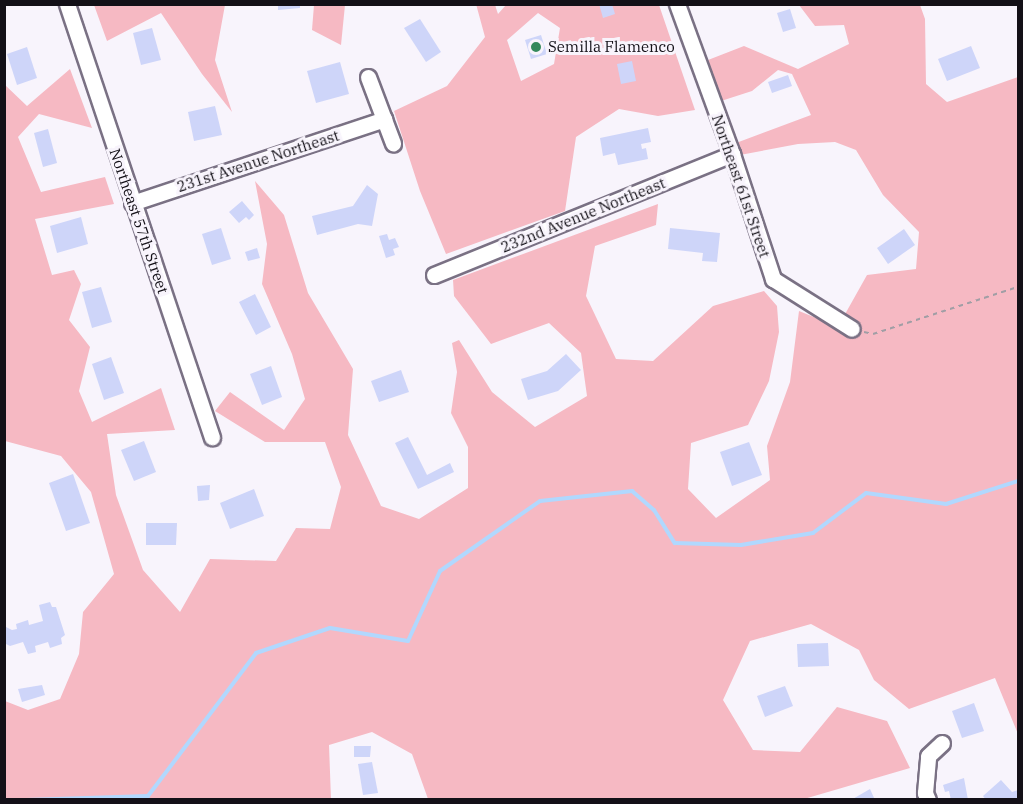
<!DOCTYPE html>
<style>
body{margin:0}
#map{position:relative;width:1023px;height:804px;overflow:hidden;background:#f8f4fc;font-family:"IBM Plex Serif",serif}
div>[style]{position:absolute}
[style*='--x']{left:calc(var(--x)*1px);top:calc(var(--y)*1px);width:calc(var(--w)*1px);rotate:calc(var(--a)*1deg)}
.green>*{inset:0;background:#f6b9c3}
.stream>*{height:4px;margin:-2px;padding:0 2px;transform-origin:2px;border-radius:2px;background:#b1d8fe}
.building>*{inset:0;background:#ced5f9}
.path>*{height:2px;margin-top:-1px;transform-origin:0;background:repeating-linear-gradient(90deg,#a19ea5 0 4.5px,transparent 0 9px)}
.roads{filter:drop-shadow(2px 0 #7a7184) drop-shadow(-2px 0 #7a7184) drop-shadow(0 2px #7a7184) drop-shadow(0 -2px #7a7184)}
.minor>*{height:15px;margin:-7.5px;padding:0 7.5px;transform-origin:7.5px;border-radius:7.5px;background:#fff}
.dots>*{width:16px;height:16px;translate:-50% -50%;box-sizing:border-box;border:3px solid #f8f4fc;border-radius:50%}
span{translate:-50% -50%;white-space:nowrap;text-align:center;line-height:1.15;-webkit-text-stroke:6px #f8f4fc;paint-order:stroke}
.poi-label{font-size:15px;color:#131017}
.left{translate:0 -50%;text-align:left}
.street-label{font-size:15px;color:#131017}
.frame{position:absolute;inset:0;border:6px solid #131017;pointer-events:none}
</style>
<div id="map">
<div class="green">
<i style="clip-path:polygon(evenodd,476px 4px,495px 5px,498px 14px,506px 5px,659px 5px,695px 110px,658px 116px,619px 109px,576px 137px,565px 211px,446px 254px,420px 191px,394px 111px,447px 86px,485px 37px,476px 4px,538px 13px,560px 28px,554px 64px,521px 81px,507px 40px,538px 13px)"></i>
<i style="clip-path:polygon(94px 5px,225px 5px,215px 60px,232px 112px,202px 74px,161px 13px,107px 41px)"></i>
<i style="clip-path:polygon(314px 5px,345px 5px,341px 45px,312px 30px)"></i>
<i style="clip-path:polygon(799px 5px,920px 5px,925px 19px,926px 84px,947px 102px,1018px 77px,1018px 734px,995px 678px,909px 709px,874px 680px,859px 650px,811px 624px,750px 641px,723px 700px,753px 750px,800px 752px,837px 707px,887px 721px,910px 768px,804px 799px,428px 799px,412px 754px,372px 732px,329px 745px,331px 799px,5px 799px,5px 701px,28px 710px,60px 699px,79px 654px,83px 612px,114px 574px,91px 492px,61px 456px,5px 441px,4px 84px,27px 106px,70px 69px,92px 128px,39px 114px,18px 137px,41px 192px,105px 177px,114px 204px,35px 219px,52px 275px,74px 270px,81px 284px,69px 320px,90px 347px,79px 391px,92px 422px,161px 388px,175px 430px,107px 434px,116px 495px,143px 570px,180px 612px,210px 559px,276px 561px,296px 528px,330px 529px,341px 487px,325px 442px,265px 442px,215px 411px,230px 392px,284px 430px,305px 399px,292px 354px,262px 284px,267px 244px,255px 181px,284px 215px,308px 293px,353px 369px,348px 435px,381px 506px,419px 519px,468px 488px,468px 447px,451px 413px,457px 372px,452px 343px,459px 340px,492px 392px,535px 427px,587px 396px,581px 353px,549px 323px,491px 344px,454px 296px,453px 280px,658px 204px,656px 225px,595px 246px,586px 296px,616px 359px,653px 361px,713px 306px,764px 291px,777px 306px,779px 332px,769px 381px,748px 425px,691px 443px,688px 489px,716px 518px,770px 480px,767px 446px,790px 382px,799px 311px,826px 322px,844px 316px,867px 275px,916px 269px,919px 232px,883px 195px,856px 150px,835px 142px,798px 144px,740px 155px,736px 143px,811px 115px,792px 74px,778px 70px,752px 91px,721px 101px,708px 60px,744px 46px,798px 69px,849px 44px,844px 25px,815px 26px)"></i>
</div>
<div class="stream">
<i style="--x:26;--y:800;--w:122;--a:-1.9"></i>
<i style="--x:148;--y:796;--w:179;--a:-52.9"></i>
<i style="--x:256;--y:653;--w:78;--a:-18.7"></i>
<i style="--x:330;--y:628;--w:79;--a:9.5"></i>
<i style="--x:408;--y:641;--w:77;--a:-65.4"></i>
<i style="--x:440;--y:571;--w:122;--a:-35"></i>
<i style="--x:540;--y:501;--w:93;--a:-6.2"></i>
<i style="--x:632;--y:491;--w:29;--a:41"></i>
<i style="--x:654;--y:510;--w:39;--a:58"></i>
<i style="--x:675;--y:543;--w:66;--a:1.7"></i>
<i style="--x:741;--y:545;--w:73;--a:-9.5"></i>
<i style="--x:813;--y:533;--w:66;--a:-37"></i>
<i style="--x:866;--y:493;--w:81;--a:7.8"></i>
<i style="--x:946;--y:504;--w:76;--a:-17.7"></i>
</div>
<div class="building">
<i style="clip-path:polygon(599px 4px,612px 4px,615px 14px,603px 18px)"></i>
<i style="clip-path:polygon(278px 5px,300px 5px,300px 8px,278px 10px)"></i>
<i style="clip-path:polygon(790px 9px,796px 28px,783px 32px,777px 13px)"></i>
<i style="clip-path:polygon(420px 19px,441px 52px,426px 62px,404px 28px)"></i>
<i style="clip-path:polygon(152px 28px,161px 60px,141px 65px,133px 33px)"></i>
<i style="clip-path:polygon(541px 35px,547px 54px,531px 59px,525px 40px)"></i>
<i style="clip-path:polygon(971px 46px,980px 68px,947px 81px,938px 59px)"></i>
<i style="clip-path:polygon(27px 47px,37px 78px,17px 85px,7px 54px)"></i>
<i style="clip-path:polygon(632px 61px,636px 81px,621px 84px,617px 64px)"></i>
<i style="clip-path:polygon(340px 62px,349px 94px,316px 103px,307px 71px)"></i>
<i style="clip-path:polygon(788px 75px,792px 86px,772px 93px,768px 82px)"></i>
<i style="clip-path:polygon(215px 106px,222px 135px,194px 141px,188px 112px)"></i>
<i style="clip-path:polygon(648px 128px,651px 142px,641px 144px,642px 149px,646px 148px,648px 159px,618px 165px,615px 153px,603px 156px,600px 138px)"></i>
<i style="clip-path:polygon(48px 129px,57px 163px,43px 167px,34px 133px)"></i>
<i style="clip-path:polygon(367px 185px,378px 194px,372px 226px,358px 224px,317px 235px,312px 216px,353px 206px)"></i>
<i style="clip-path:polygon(242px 201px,254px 215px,249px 220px,246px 217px,239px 223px,229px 212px)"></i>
<i style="clip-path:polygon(81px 217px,88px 244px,57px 253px,50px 226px)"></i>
<i style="clip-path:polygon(221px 228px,231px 259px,212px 265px,202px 234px)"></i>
<i style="clip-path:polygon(670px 228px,720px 233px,717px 262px,702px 261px,703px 253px,668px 249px)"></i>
<i style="clip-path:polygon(904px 229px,915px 245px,888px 264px,877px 248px)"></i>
<i style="clip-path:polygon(387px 234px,389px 240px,395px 238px,399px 247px,393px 249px,395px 255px,386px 258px,379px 236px)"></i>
<i style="clip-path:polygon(257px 248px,260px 258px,248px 261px,245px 252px)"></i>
<i style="clip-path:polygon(101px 287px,112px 322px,92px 328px,82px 292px)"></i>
<i style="clip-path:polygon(255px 294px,271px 327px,256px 335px,239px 302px)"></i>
<i style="clip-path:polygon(566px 354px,581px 370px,558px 391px,528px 400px,521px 379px,547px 371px)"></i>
<i style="clip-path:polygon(111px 357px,124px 393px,104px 400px,92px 364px)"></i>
<i style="clip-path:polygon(271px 366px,282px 397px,262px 405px,250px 374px)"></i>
<i style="clip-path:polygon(401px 370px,409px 392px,379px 402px,371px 381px)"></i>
<i style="clip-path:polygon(408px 437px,427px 475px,450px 463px,454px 472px,418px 489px,395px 443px)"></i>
<i style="clip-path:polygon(144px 441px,156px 472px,134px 481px,121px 450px)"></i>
<i style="clip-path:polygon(749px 442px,762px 475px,732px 486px,720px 452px)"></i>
<i style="clip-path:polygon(73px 474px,90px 523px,66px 531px,49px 483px)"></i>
<i style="clip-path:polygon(210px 485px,209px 500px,198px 501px,197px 486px)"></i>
<i style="clip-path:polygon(254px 489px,264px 516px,230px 529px,220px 503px)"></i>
<i style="clip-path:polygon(146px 523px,177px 523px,176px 545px,146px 545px)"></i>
<i style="clip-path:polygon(50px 602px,52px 607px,56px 607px,65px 635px,61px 638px,62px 644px,50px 648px,48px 642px,35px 646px,36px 652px,28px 654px,23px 642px,10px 646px,4px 643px,4px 626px,12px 630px,17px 629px,16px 624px,28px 620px,29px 625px,43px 621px,39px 605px)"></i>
<i style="clip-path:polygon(828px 643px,829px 666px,798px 667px,797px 644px)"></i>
<i style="clip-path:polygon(42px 685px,45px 695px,22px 702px,18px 689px)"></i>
<i style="clip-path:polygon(785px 686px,793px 706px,765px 717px,757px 696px)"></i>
<i style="clip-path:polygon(974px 703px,984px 731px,962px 738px,952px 711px)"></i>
<i style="clip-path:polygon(354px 746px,371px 746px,370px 757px,354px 757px)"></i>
<i style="clip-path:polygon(372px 762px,378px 793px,363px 795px,358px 764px)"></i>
<i style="clip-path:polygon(964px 778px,968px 800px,951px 800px,949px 791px,945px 792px,943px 785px)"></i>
<i style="clip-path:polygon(1001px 780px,1012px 792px,1018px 790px,1018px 800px,986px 800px,983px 796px)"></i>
<i style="clip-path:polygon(870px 789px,875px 800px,851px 800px)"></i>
</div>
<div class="path">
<i style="--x:864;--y:332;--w:9;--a:13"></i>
<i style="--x:873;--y:334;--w:152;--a:-18"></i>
</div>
<div class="roads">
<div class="minor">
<i style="--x:67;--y:4;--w:457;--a:71.5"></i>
<i style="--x:677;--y:4;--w:160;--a:69.9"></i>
<i style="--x:732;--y:154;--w:132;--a:71.8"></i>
<i style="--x:773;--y:279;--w:93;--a:32.3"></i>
<i style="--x:368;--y:77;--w:71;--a:69.3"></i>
<i style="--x:132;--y:203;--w:266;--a:-18.4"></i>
<i style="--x:434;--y:275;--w:322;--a:-22.1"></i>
<i style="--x:928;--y:800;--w:8;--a:-113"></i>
<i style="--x:925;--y:793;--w:37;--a:-85"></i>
<i style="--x:928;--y:756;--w:19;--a:-43"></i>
</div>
</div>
<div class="dots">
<i style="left:536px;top:47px;background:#34895c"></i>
</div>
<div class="poi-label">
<span class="left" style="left:548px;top:47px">Semilla Flamenco</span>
</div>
<div class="street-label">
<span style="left:258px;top:161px;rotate:-18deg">231st Avenue Northeast</span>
<span style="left:741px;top:186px;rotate:71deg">Northeast 61st Street</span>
<span style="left:583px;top:215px;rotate:-22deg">232nd Avenue Northeast</span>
<span style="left:139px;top:221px;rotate:71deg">Northeast 57th Street</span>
</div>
<div class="frame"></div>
</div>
